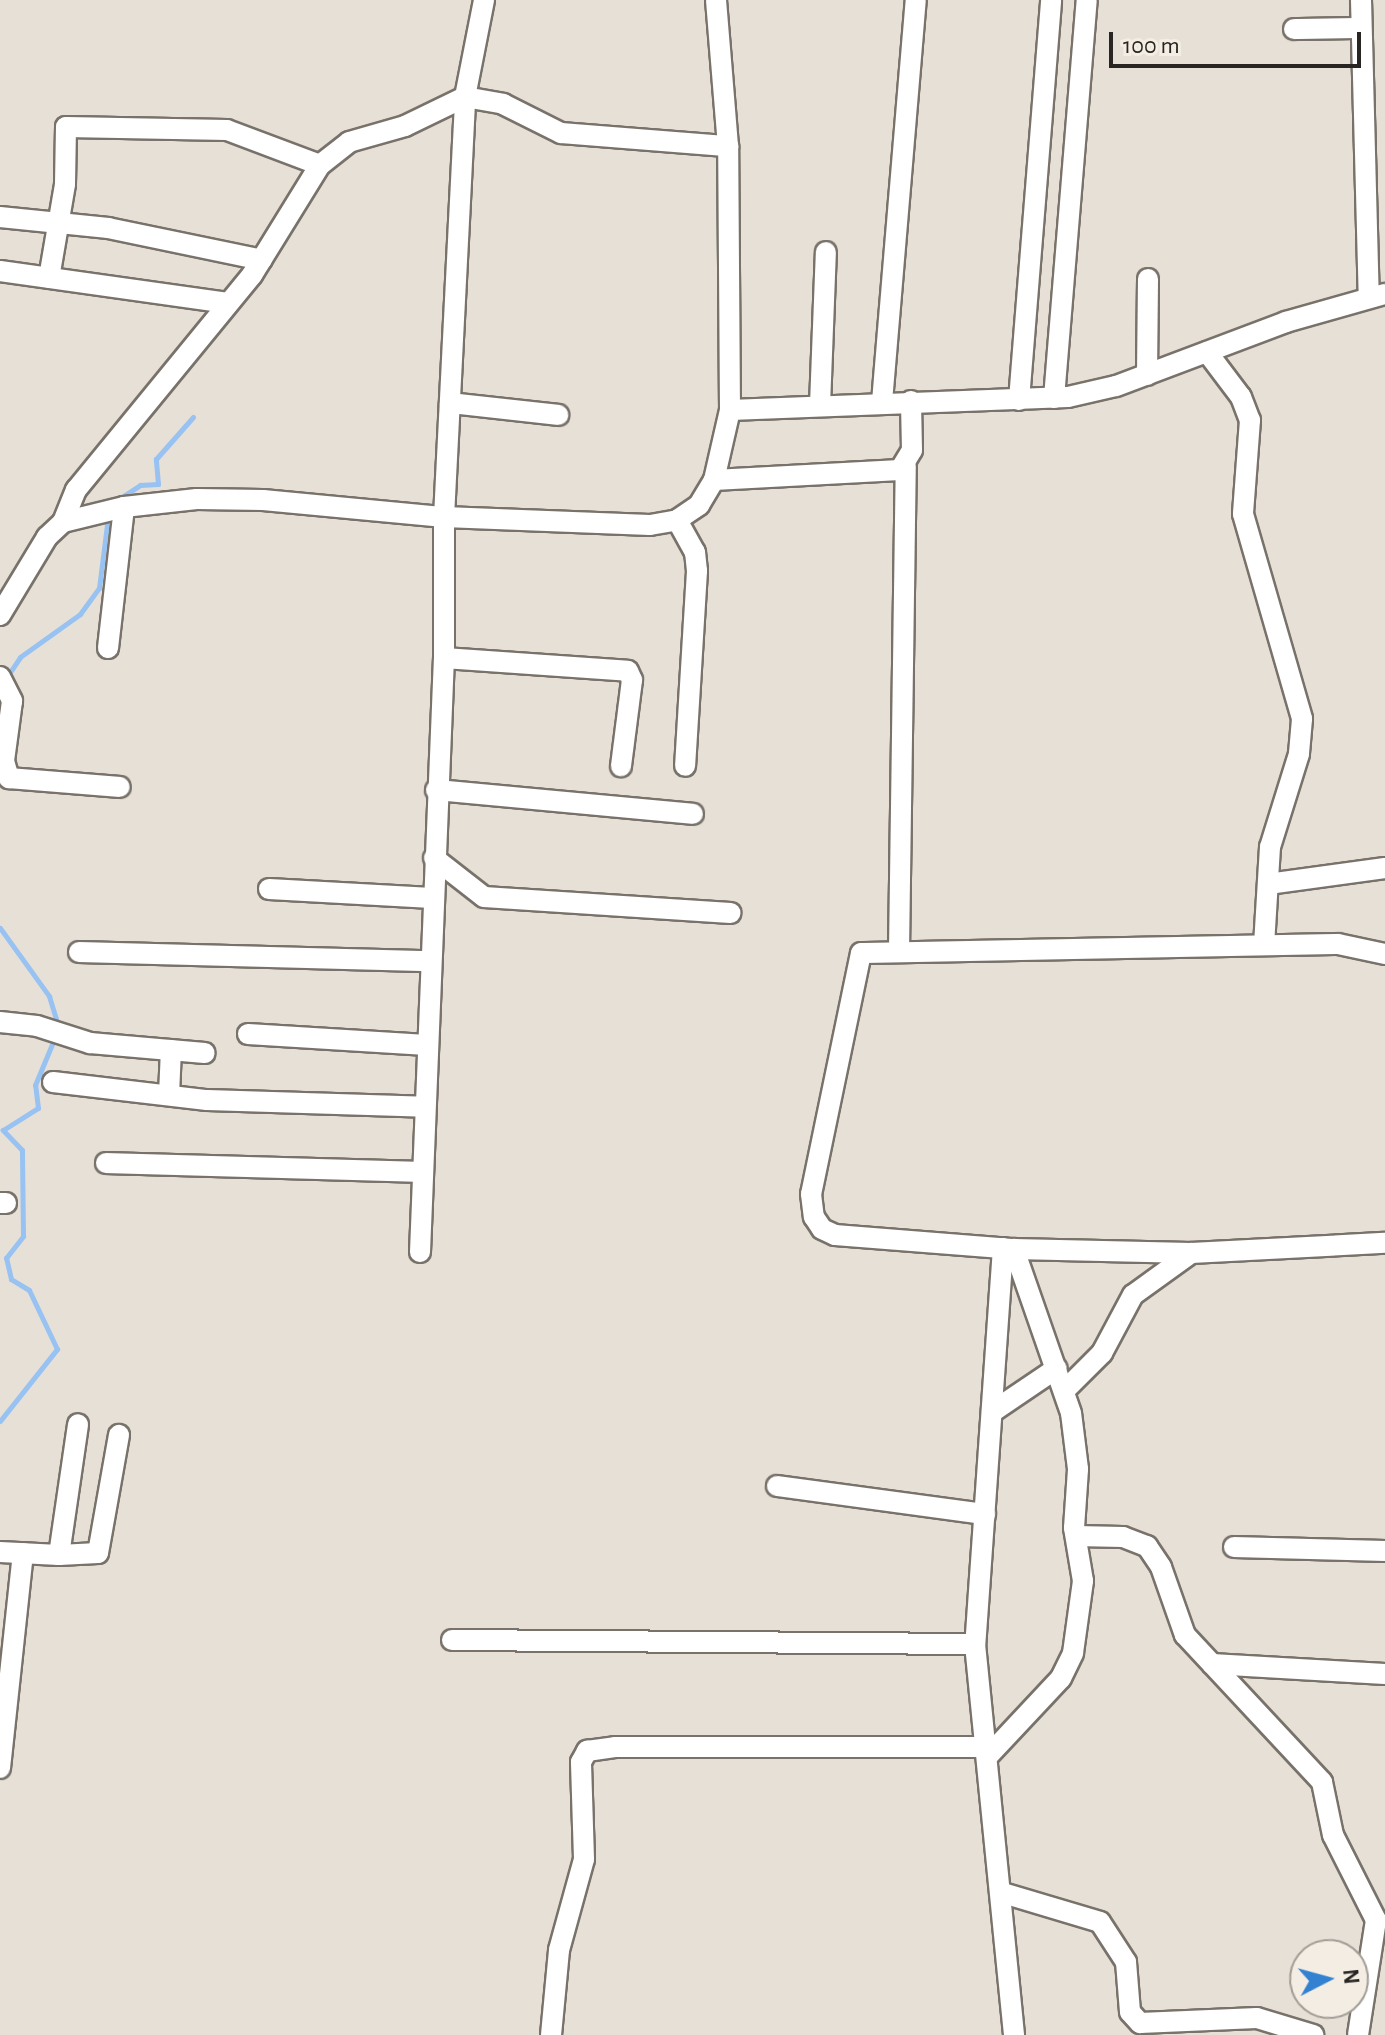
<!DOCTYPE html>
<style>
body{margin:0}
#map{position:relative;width:1385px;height:2035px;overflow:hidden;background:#e7e0d7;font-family:"Alegreya Sans",sans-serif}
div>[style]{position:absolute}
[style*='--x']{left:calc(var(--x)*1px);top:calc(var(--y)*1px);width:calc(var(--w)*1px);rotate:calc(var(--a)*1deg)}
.stream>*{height:5px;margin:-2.5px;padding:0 2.5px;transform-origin:2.5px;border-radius:2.5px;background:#97c2f2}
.roads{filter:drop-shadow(2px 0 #78726a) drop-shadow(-2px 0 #78726a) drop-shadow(0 2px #78726a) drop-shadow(0 -2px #78726a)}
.minor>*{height:20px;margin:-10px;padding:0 10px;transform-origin:10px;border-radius:10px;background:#fff}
span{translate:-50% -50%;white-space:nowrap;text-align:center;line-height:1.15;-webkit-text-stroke:7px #f4ede4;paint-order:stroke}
.north{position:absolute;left:1289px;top:1939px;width:80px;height:80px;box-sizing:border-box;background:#f4ede4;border:2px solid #a29d96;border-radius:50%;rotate:84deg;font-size:22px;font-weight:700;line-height:32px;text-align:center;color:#282522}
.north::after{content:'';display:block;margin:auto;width:28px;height:36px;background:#3382d1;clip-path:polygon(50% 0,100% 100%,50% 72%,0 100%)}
.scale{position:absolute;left:1109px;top:32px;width:252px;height:36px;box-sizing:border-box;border:4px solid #282522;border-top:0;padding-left:10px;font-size:24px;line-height:28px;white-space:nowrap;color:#282522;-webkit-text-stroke:6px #f4ede4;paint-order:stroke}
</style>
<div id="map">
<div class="stream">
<i style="--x:111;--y:504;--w:35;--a:-33"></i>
<i style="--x:140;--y:485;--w:18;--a:-3"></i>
<i style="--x:158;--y:484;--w:25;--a:-95"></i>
<i style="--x:156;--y:459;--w:56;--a:-48.6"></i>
<i style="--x:6;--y:678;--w:25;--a:-56"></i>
<i style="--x:20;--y:657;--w:74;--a:-35.6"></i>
<i style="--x:80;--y:614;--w:32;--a:-54"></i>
<i style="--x:99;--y:588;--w:72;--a:-82.8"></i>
<i style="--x:0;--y:928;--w:84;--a:54.2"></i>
<i style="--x:49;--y:996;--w:34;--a:73"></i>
<i style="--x:0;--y:1421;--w:92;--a:-51.6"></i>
<i style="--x:57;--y:1349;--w:65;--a:-115.4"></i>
<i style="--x:29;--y:1290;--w:21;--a:-149"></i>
<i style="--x:11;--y:1279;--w:22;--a:-103"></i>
<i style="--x:6;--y:1258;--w:28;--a:-52"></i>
<i style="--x:23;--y:1236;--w:86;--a:-90.7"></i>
<i style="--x:22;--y:1150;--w:28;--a:-134"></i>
<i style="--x:3;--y:1130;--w:41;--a:-32.2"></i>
<i style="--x:38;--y:1108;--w:23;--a:-97"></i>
<i style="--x:35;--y:1085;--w:52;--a:-67.4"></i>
</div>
<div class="roads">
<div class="minor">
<i style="--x:1361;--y:0;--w:298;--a:88.5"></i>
<i style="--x:1294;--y:29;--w:67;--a:-0.9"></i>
<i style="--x:0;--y:217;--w:109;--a:5.8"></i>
<i style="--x:108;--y:228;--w:157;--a:11.7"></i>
<i style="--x:0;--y:271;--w:230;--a:8"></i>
<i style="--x:49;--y:278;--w:95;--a:-80.3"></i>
<i style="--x:65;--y:184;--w:57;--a:-89"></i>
<i style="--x:66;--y:127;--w:161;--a:1.1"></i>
<i style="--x:227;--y:130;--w:99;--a:20.6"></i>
<i style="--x:1207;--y:352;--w:56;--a:52.9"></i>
<i style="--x:1241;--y:397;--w:25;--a:69"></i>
<i style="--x:1250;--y:420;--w:94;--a:94.3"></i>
<i style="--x:1243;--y:514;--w:213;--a:73.9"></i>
<i style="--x:1302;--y:719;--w:35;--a:95"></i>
<i style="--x:1299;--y:754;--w:97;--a:107.3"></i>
<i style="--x:1270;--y:847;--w:98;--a:93.5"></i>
<i style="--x:1147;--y:375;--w:96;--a:-89.4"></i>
<i style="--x:1054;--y:398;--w:399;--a:-85.3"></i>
<i style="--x:1019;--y:400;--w:401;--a:-85.4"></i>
<i style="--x:882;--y:402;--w:403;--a:-85.2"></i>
<i style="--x:450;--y:403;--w:109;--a:6.3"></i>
<i style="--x:820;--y:405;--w:153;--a:-87.8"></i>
<i style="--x:730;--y:410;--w:338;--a:-2.2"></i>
<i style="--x:1068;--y:397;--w:49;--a:-12.9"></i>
<i style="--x:1116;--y:386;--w:182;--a:-20.6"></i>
<i style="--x:1286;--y:322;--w:103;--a:-15.8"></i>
<i style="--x:714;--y:480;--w:186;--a:-3.1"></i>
<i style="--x:900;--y:470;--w:23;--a:-59"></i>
<i style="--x:912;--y:450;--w:49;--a:-91.2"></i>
<i style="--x:677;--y:520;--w:37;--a:61"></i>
<i style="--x:695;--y:552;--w:19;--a:84"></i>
<i style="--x:697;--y:571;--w:195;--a:93.5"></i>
<i style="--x:63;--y:522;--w:35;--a:-68"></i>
<i style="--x:76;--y:490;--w:278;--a:-50.7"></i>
<i style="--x:252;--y:275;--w:129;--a:-58.3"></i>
<i style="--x:320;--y:165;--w:37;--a:-38"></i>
<i style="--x:349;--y:142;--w:58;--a:-15.9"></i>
<i style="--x:405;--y:126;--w:67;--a:-25.8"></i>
<i style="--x:465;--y:97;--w:99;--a:-78.9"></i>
<i style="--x:0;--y:615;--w:91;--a:-58.9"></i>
<i style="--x:47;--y:537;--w:22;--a:-43"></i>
<i style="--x:63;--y:522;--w:63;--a:-13.8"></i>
<i style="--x:124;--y:507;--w:73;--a:-6.3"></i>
<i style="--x:197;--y:499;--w:66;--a:0.9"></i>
<i style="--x:263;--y:500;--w:182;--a:5.4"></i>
<i style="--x:444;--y:517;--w:206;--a:2.2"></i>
<i style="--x:650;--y:525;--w:27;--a:-10"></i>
<i style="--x:677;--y:520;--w:27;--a:-34"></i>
<i style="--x:699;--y:505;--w:29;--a:-59"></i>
<i style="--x:714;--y:480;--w:72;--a:-77.1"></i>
<i style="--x:730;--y:410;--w:264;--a:-90.4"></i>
<i style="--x:728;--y:146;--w:146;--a:-94.7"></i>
<i style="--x:108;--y:648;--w:142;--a:-83.5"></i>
<i style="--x:444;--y:658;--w:184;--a:4"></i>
<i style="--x:628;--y:671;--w:10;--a:66"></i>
<i style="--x:632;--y:680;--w:87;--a:97.3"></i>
<i style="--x:0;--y:677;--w:27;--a:63"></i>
<i style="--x:12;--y:701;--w:61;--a:97.6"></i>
<i style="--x:4;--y:761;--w:18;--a:74"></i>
<i style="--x:9;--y:778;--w:111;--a:4.6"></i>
<i style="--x:436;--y:790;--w:258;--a:5.3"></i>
<i style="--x:434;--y:858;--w:63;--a:38"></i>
<i style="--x:484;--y:897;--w:247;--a:3.7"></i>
<i style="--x:1268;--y:884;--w:118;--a:-7.8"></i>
<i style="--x:269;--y:889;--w:163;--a:3.2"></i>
<i style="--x:899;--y:951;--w:485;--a:-89.2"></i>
<i style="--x:79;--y:952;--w:351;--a:1.5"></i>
<i style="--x:1385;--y:954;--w:48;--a:-168"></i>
<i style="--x:1338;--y:944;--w:477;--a:178.9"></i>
<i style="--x:861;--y:953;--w:246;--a:101.7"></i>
<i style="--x:811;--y:1194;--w:23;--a:83"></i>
<i style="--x:814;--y:1217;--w:14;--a:56"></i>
<i style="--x:822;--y:1229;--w:14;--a:25"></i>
<i style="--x:835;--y:1235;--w:180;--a:4.5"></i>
<i style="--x:1014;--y:1249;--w:177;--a:1.3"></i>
<i style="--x:1191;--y:1253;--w:194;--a:-3"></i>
<i style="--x:0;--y:1022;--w:37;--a:6"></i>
<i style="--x:37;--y:1026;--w:56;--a:17.8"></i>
<i style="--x:90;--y:1043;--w:115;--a:5"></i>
<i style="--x:248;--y:1034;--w:179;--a:3.5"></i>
<i style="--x:53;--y:1082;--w:155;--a:6.7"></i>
<i style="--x:207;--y:1100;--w:218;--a:1.8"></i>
<i style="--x:169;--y:1095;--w:45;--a:-87.5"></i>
<i style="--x:106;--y:1163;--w:317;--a:1.6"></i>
<i style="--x:0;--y:1203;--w:6;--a:0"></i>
<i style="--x:1003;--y:1248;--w:397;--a:94"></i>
<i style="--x:975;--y:1644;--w:393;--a:84.3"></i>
<i style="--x:420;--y:1252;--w:594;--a:-87.69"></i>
<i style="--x:444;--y:658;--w:141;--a:-90"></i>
<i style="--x:444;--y:517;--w:421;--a:-87.1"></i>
<i style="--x:465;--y:97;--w:39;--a:10"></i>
<i style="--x:503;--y:104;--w:65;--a:26.6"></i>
<i style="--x:561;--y:133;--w:168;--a:4.5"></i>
<i style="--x:1064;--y:1391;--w:54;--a:-45"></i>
<i style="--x:1102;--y:1353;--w:66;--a:-61.9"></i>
<i style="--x:1133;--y:1295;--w:72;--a:-35.9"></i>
<i style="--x:992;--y:1412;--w:78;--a:-34.1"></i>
<i style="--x:777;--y:1486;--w:210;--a:7.7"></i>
<i style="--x:1076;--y:1536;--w:47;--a:1.2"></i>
<i style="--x:1123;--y:1537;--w:26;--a:21"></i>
<i style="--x:1147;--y:1546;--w:25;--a:56"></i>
<i style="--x:1161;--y:1567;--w:72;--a:70.6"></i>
<i style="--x:1185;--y:1635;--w:201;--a:47"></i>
<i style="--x:1322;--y:1782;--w:54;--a:78.3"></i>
<i style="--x:1333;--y:1835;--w:95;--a:63.2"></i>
<i style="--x:1376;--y:1920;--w:116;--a:98.9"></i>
<i style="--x:1234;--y:1547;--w:151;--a:1.5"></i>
<i style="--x:0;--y:1552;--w:59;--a:2.9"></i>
<i style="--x:59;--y:1555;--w:132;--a:-81.7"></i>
<i style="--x:59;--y:1555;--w:39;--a:-3"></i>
<i style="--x:98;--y:1553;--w:120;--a:-79.9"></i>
<i style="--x:452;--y:1640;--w:523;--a:0.44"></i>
<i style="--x:1212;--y:1664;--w:173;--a:3.3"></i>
<i style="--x:989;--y:1755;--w:105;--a:-46.9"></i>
<i style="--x:1061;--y:1678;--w:28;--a:-64"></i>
<i style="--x:1073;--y:1653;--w:73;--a:-82.1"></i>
<i style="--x:1083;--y:1581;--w:54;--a:-99.6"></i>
<i style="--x:1074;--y:1528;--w:59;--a:-86.1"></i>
<i style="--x:1078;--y:1469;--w:56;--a:-97.1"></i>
<i style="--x:1071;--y:1413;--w:174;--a:-109.2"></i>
<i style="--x:0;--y:1768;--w:216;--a:-83.9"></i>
<i style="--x:1003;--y:1893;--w:101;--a:16.6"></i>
<i style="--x:1100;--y:1922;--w:48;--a:57"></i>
<i style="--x:1126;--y:1962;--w:50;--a:85.4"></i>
<i style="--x:1130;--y:2012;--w:15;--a:48"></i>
<i style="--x:1140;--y:2023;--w:117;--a:-2.4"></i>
<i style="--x:1257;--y:2018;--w:59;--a:16.9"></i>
<i style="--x:551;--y:2035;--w:85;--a:-84.6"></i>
<i style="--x:559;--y:1950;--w:94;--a:-74.6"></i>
<i style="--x:584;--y:1859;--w:97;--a:-91.8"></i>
<i style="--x:581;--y:1762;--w:13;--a:-61"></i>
<i style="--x:587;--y:1751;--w:28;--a:-8"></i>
<i style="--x:615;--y:1747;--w:374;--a:0"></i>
</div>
</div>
<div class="north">N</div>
<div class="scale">100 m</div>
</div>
